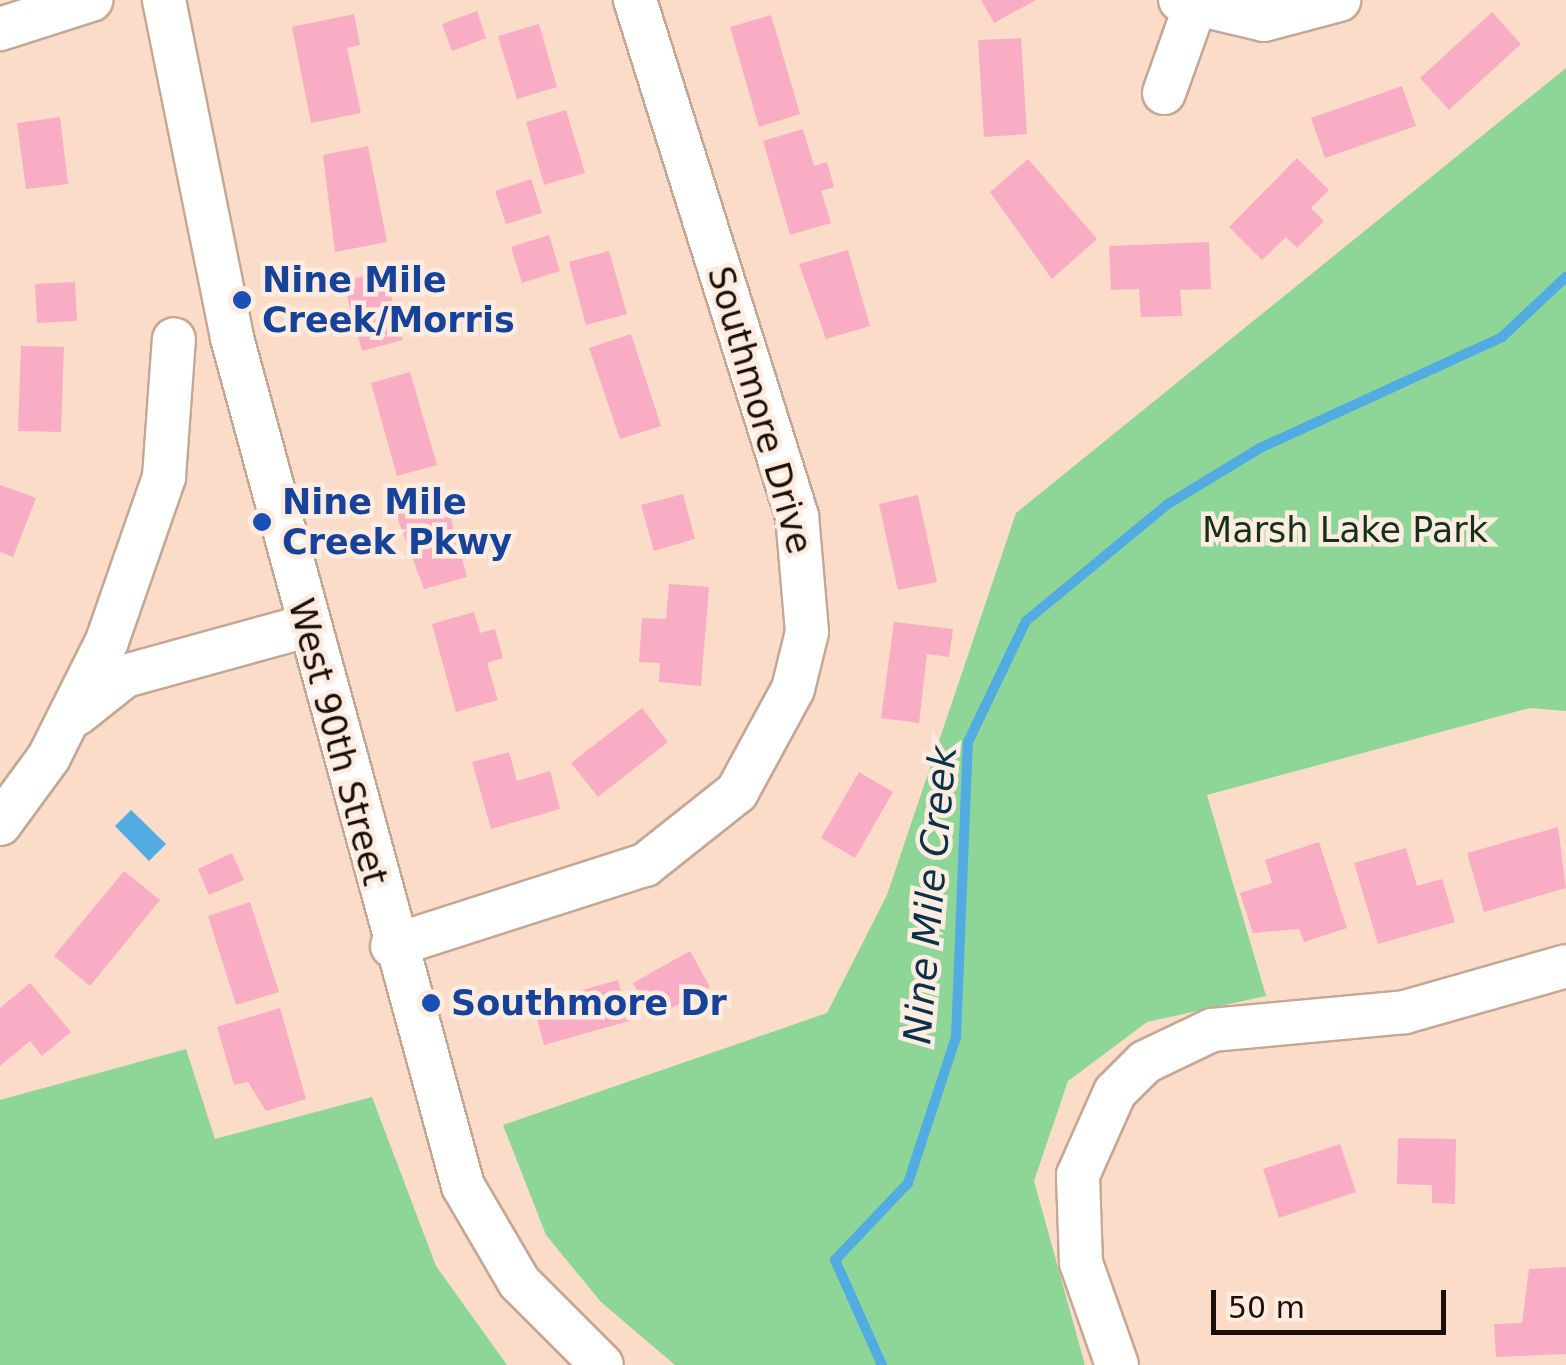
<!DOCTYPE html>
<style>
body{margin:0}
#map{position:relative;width:1566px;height:1365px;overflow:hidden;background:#fadcc8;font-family:"DejaVu Sans",sans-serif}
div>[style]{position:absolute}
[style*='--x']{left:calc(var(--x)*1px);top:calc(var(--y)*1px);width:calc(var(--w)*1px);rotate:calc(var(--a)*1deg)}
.green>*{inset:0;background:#8dd698}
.water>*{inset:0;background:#53ace1}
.stream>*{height:10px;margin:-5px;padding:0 5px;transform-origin:5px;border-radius:5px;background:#53ace1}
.building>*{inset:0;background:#f8adc5}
.roads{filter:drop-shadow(2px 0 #c4a794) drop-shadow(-2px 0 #c4a794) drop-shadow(0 2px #c4a794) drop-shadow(0 -2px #c4a794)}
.minor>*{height:42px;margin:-21px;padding:0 21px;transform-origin:21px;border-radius:21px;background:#fff}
.dots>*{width:28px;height:28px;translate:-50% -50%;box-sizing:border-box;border:5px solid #feece0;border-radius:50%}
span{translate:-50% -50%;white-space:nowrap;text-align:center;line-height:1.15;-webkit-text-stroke:9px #feece0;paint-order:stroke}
.transit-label{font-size:35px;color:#164399;font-weight:700}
.left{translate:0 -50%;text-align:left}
.street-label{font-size:35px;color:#1b1009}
.park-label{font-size:35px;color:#133219}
.water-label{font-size:38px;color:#093147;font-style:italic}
.scale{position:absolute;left:1211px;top:1290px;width:235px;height:45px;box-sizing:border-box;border:5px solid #1b1009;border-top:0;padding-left:12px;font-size:30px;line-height:35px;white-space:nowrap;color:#1b1009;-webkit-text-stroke:8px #feece0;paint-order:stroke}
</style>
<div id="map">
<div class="green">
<i style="clip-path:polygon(1566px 68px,1566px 711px,1530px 708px,1207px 795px,1266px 996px,1147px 1022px,1068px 1081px,1034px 1181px,1085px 1365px,675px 1365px,601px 1302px,546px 1235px,503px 1125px,827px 1013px,887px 895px,1016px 513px)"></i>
<i style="clip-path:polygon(186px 1049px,215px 1139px,372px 1097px,436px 1266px,507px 1365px,0 1365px,0 1100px)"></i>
</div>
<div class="water">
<i style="clip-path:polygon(131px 810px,166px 844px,149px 861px,115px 826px)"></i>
</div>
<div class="stream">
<i style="--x:882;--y:1365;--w:115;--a:-114.1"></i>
<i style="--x:835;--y:1260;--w:106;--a:-46.5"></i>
<i style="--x:908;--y:1183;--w:154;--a:-71.8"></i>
<i style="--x:956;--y:1037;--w:295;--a:-87.7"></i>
<i style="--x:968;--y:742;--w:134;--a:-64.4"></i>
<i style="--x:1026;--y:621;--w:184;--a:-39.5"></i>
<i style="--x:1168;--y:504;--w:108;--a:-31.3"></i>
<i style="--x:1260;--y:448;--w:266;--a:-24.6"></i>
<i style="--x:1502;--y:337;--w:88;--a:-43.2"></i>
</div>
<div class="building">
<i style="clip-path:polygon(981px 0,1036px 0,994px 23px)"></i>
<i style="clip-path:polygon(477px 11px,486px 38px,452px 51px,442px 24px)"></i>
<i style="clip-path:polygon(1492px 12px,1521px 44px,1449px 110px,1420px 78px)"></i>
<i style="clip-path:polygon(354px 14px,360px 45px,347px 48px,361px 113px,311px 123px,292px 27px)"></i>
<i style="clip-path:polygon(771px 15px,800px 114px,759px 127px,730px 27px)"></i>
<i style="clip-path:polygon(539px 24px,557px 87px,517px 99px,498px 36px)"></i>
<i style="clip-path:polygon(1021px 38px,1027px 134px,984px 137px,978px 40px)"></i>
<i style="clip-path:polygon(1402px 86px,1416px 126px,1325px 158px,1311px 118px)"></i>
<i style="clip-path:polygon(566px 110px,585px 173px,544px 185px,526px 122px)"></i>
<i style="clip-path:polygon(60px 117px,68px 184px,26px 189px,17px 123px)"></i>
<i style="clip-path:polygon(803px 129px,814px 166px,827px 162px,834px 187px,821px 191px,831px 223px,790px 235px,763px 141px)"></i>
<i style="clip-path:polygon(368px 146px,387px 242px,335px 252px,323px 155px)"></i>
<i style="clip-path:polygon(1297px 158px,1329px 190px,1311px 208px,1324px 221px,1297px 248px,1286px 237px,1262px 260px,1229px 227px)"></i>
<i style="clip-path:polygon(1028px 159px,1097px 239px,1052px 279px,990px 192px)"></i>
<i style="clip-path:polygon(531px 179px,542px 213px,506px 224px,495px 191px)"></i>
<i style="clip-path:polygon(549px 235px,560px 271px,522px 283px,511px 247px)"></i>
<i style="clip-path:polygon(1209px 242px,1211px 289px,1180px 290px,1182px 316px,1141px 317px,1139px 289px,1111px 290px,1109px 246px)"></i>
<i style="clip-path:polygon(848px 250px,870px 326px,826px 339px,799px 264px)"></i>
<i style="clip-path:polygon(609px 251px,627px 314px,586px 325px,569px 262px)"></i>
<i style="clip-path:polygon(384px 270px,403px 340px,362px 351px,343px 282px)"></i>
<i style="clip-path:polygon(75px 282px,77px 321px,37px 323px,35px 284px)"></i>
<i style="clip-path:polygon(631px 334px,661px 426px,620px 439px,589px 348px)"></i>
<i style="clip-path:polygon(21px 346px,64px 347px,61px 432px,18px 431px)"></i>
<i style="clip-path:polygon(410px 372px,437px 465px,397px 476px,371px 383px)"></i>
<i style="clip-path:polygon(0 485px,36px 498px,13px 557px,0 552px)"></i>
<i style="clip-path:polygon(442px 486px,467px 577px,424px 589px,391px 501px)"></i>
<i style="clip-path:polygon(683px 494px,695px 539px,654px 551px,641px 505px)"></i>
<i style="clip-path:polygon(918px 495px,937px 582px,898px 590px,879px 504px)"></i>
<i style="clip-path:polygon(669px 584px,709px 587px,701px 686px,659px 682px,660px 663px,639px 662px,642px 618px,666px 619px)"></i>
<i style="clip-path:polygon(474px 612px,480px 633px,495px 629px,503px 658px,487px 663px,498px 700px,456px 712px,432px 624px)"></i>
<i style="clip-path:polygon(894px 622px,953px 629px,949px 657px,927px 654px,919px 723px,881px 718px)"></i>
<i style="clip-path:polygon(642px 708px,668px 742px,598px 797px,571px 763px)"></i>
<i style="clip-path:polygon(509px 752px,517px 781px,550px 771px,560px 809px,491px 829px,472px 762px)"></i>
<i style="clip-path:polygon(859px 772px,893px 792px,855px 858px,821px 838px)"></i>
<i style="clip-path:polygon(1558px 827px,1566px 888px,1484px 912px,1467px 853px)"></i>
<i style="clip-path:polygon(1319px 842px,1347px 928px,1304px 942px,1299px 929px,1253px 933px,1240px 893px,1272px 883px,1265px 860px)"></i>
<i style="clip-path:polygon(1406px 848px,1417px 886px,1442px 879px,1455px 922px,1378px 944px,1354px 863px)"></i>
<i style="clip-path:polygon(232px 853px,244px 880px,209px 895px,198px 869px)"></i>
<i style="clip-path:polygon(124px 871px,160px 900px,90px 986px,54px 956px)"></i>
<i style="clip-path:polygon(250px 902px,279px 992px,236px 1005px,208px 916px)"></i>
<i style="clip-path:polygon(690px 951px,710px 987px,653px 1018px,633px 983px)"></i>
<i style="clip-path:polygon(618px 980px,629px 1021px,544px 1045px,533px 1004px)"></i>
<i style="clip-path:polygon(30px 983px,71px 1032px,42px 1056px,30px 1041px,0 1066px,0 1008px)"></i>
<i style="clip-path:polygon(280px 1008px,306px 1099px,266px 1111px,248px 1082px,234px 1085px,217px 1027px)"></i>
<i style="clip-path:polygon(1398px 1138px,1456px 1139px,1455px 1204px,1432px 1203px,1432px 1185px,1397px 1184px)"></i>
<i style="clip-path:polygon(1340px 1144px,1356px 1192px,1279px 1218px,1263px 1169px)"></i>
<i style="clip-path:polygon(1566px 1267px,1566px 1354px,1496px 1357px,1494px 1324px,1522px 1323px,1529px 1269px)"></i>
</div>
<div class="roads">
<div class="minor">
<i style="--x:164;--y:0;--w:345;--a:78.6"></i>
<i style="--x:232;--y:338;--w:879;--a:74.76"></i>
<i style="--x:463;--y:1186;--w:111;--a:59.7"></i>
<i style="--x:519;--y:1282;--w:117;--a:45"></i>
<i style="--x:1180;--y:0;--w:86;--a:13.4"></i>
<i style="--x:1264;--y:20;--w:78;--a:-14.9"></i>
<i style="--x:0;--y:29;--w:96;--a:-17.7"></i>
<i style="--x:1164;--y:93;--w:92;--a:-70.4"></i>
<i style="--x:77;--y:714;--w:61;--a:-38.4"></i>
<i style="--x:125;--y:676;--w:189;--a:-15.4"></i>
<i style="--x:0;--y:824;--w:83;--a:-53.8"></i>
<i style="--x:49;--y:757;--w:130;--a:-63.4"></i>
<i style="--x:107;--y:641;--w:174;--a:-70.8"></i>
<i style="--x:164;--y:477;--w:138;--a:-85.9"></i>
<i style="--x:392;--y:946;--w:266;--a:-17.8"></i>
<i style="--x:645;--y:865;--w:117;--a:-38.4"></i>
<i style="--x:737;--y:792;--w:117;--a:-61.5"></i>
<i style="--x:793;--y:689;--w:59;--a:-76.2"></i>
<i style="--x:807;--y:632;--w:116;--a:-94.9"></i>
<i style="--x:797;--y:516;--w:541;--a:-107.43"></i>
<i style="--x:1117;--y:1365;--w:108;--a:-109.4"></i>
<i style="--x:1081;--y:1263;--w:88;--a:-92"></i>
<i style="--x:1078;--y:1175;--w:91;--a:-66"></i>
<i style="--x:1115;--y:1092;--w:42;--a:-45"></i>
<i style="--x:1145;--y:1062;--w:74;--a:-25.5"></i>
<i style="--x:1212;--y:1030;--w:194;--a:-5.3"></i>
<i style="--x:1405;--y:1012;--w:167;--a:-15.9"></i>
</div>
</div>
<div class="dots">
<i style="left:242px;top:300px;background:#1a4fb4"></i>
<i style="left:262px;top:522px;background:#1a4fb4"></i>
<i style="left:431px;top:1003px;background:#1a4fb4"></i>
</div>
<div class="transit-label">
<span class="left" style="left:262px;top:300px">Nine Mile<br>Creek/Morris</span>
<span class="left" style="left:282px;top:522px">Nine Mile<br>Creek Pkwy</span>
<span class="left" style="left:451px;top:1003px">Southmore Dr</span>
</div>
<div class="street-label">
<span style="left:760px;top:410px;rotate:74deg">Southmore Drive</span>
<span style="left:338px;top:742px;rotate:75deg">West 90th Street</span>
</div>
<div class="park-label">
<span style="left:1345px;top:530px">Marsh Lake Park</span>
</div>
<div class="water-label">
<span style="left:931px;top:895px;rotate:-85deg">Nine Mile Creek</span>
</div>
<div class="scale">50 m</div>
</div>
